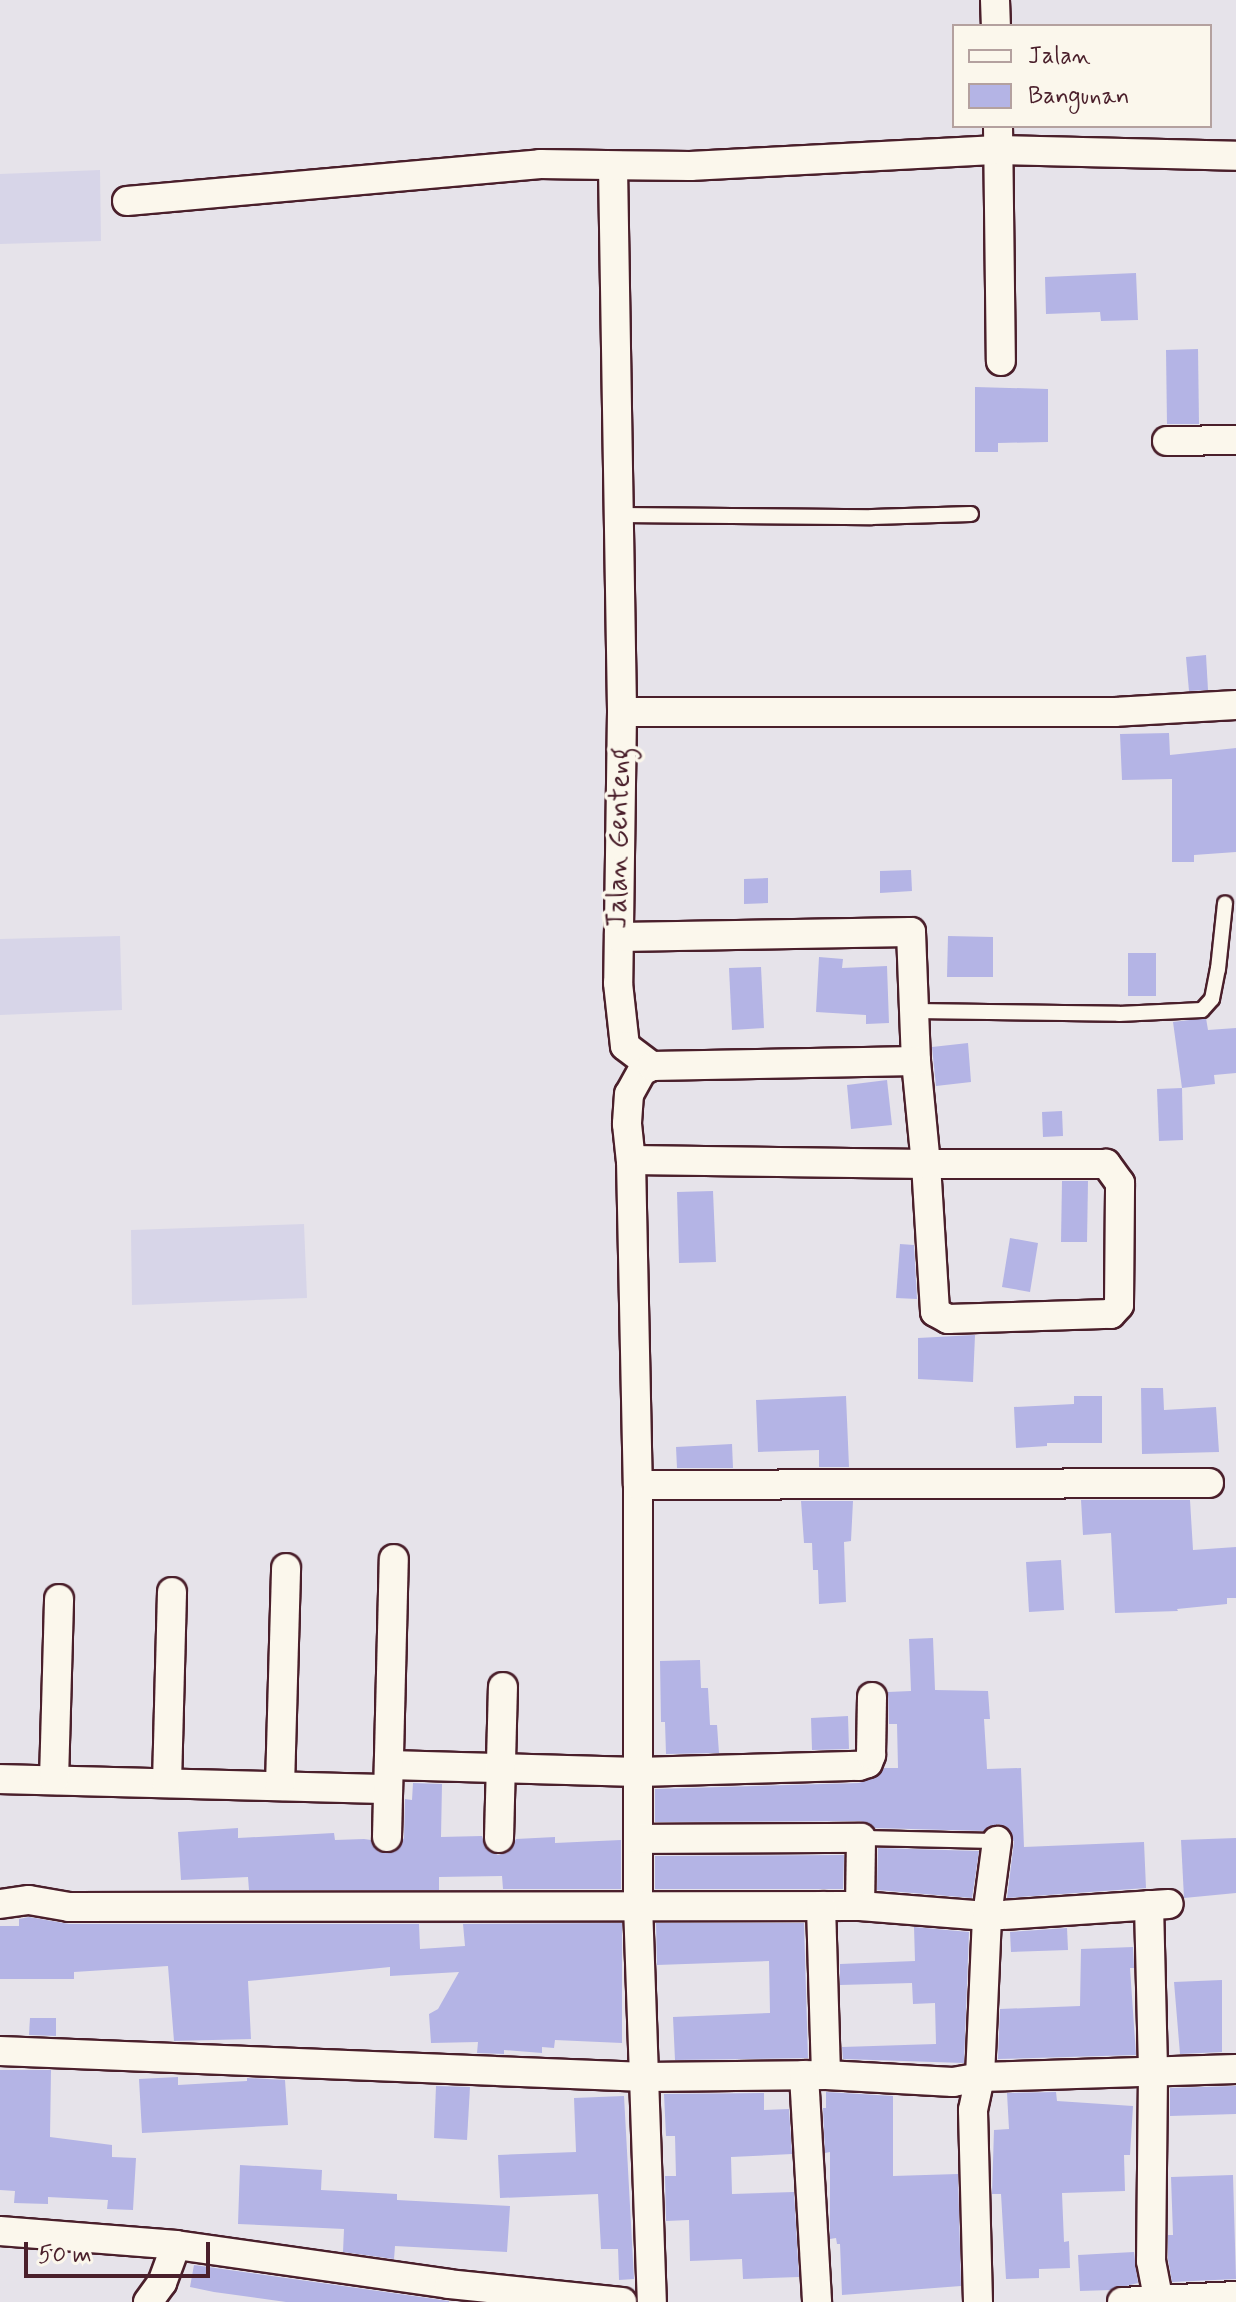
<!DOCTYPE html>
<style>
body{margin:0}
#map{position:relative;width:1236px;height:2302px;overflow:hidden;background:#e6e3ea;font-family:Mynerve,sans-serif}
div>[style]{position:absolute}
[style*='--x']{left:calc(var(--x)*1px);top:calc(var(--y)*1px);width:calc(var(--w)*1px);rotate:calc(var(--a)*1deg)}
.built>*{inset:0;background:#d7d5e8}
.building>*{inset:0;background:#b4b4e5}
.roads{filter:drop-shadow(2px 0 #4a1f2b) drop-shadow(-2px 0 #4a1f2b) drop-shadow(0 2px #4a1f2b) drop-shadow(0 -2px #4a1f2b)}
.lane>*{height:14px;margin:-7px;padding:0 7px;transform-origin:7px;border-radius:7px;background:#fbf7ec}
.street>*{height:28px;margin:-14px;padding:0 14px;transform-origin:14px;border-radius:14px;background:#fbf7ec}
span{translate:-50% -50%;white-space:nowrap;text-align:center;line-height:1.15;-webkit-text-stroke:7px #fbf7ec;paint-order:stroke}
.street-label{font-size:28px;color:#4a1f2b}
.legend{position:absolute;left:952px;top:24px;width:260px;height:104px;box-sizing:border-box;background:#fbf7ec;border:2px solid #b4a19f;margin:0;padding:10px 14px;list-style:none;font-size:24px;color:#4a1f2b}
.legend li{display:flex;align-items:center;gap:16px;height:40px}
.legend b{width:40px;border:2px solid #b4a19f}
.scale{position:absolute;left:24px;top:2242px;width:186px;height:36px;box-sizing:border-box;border:4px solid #4a1f2b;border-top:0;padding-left:10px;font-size:24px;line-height:28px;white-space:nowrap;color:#4a1f2b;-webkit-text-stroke:6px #fbf7ec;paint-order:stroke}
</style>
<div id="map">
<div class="built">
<i style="clip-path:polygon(100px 170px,101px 241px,0 244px,0 174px)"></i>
<i style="clip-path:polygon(120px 936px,122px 1010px,0 1015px,0 939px)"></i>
<i style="clip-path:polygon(304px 1224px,307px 1298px,132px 1305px,131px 1230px)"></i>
</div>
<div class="building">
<i style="clip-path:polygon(1136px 273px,1138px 320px,1101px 321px,1100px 312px,1046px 314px,1045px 277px)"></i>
<i style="clip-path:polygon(1198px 349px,1199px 424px,1167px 424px,1166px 350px)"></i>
<i style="clip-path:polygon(975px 387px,1048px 389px,1048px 442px,998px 443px,998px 452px,975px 452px)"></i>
<i style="clip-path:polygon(1206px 655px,1208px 690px,1189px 691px,1186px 657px)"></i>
<i style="clip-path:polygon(1169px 733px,1170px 755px,1236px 748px,1236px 852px,1194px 855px,1194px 862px,1172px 862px,1172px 779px,1122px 780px,1120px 734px)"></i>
<i style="clip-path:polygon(911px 870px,912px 891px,880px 893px,880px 871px)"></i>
<i style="clip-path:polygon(768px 878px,768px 903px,744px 904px,744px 879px)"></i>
<i style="clip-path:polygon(948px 936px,993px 937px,993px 977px,947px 977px)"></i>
<i style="clip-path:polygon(1128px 953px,1156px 953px,1156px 996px,1128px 996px)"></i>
<i style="clip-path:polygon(819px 957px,843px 959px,842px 968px,887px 966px,889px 1023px,866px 1024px,866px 1015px,816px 1012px)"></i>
<i style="clip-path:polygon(761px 967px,764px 1028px,732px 1030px,729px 968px)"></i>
<i style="clip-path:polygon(1206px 1018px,1208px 1030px,1236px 1028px,1236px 1073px,1214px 1075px,1215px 1084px,1182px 1088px,1173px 1022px)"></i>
<i style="clip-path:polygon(968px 1043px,971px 1082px,936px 1086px,932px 1047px)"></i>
<i style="clip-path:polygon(887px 1080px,892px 1125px,851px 1129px,847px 1085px)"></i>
<i style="clip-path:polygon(1182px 1088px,1183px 1140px,1159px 1141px,1157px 1089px)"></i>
<i style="clip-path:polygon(1062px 1111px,1063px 1136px,1043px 1137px,1042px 1112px)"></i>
<i style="clip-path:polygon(1062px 1181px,1088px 1181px,1087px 1242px,1061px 1242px)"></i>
<i style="clip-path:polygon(713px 1191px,716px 1262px,679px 1263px,677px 1192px)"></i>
<i style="clip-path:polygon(1010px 1238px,1038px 1243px,1030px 1292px,1002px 1287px)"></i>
<i style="clip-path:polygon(900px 1244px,914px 1245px,917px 1299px,896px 1298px)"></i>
<i style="clip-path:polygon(975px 1335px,973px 1382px,918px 1379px,918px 1338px)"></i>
<i style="clip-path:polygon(1141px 1388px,1163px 1388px,1164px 1410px,1216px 1407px,1219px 1452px,1142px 1454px)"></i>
<i style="clip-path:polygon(846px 1396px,849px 1467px,819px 1467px,819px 1450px,758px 1452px,756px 1400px)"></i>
<i style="clip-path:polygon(1074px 1396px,1102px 1396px,1102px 1443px,1047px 1443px,1047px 1446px,1016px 1448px,1014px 1407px,1074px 1404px)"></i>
<i style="clip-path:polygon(732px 1444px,733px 1468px,677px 1468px,676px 1447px)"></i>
<i style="clip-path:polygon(1081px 1500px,1190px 1500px,1193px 1550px,1236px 1547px,1236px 1598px,1227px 1598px,1227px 1604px,1177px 1609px,1178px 1611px,1115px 1613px,1111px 1533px,1083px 1535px)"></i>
<i style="clip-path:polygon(801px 1501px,853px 1501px,851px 1541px,844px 1542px,846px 1602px,819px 1604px,818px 1570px,813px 1570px,812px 1543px,804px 1543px)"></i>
<i style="clip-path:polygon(1061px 1560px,1064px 1610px,1029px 1612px,1026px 1562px)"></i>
<i style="clip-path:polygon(933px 1638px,935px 1690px,988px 1691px,990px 1719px,984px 1719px,987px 1769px,1021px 1768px,1024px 1847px,1144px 1842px,1146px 1888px,1007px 1898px,1014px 1842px,1008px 1828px,998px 1824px,984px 1831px,875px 1828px,861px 1821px,655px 1822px,655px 1789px,859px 1783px,879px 1776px,884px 1768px,898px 1768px,897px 1724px,889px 1724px,888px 1692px,911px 1691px,909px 1639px)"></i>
<i style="clip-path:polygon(700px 1660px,701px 1688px,708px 1688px,710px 1725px,717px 1725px,719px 1753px,666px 1754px,665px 1722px,661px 1722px,660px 1661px)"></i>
<i style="clip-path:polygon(848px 1716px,849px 1749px,812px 1750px,811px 1718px)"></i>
<i style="clip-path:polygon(413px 1783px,442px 1784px,441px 1837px,482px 1836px,485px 1847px,498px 1855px,508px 1852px,516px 1839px,555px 1837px,555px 1843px,621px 1840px,621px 1889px,503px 1889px,502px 1876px,439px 1877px,439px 1890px,249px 1890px,248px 1877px,181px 1880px,178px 1832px,238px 1828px,238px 1838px,334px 1833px,335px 1840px,364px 1839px,371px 1840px,379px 1852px,394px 1852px,404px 1838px,405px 1799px,412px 1800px)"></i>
<i style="clip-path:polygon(1236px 1838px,1236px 1893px,1184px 1898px,1181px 1840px)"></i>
<i style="clip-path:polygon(878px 1848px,979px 1851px,972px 1898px,877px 1890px)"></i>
<i style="clip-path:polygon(844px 1855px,843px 1889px,655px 1889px,655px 1856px)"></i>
<i style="clip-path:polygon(29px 1917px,69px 1924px,419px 1924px,420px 1949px,465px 1946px,463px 1924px,622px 1923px,622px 2043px,555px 2040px,554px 2048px,542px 2047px,542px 2053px,504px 2050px,504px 2054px,477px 2053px,478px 2042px,431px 2043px,429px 2014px,438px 2009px,459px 1972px,390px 1976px,390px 1967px,248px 1981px,251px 2039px,174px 2041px,168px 1966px,74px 1972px,74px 1979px,0 1979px,0 1926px,19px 1926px,19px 1919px)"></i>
<i style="clip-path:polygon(656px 1923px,804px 1923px,808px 2058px,675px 2060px,673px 2017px,770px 2013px,769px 1961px,657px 1965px)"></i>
<i style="clip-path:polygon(914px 1927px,969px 1932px,964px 2063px,843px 2059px,842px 2047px,936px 2044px,935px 2003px,913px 2004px,912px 1983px,840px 1985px,840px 1964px,915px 1961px)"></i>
<i style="clip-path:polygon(1067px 1928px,1068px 1950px,1011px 1952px,1010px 1932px)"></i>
<i style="clip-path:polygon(1133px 1947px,1134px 1968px,1130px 1968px,1136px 2055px,998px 2059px,1000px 2009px,1080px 2006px,1081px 1949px)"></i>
<i style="clip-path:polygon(1222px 1980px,1222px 2052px,1180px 2054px,1174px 1982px)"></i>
<i style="clip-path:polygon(30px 2018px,56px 2018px,56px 2036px,29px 2035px)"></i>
<i style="clip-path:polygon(0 2070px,51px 2070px,50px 2137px,112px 2145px,112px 2157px,136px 2158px,133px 2210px,107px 2209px,108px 2200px,48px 2197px,48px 2204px,14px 2203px,15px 2191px,0 2190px)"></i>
<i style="clip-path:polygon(178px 2077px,178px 2085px,247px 2081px,247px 2078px,285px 2080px,288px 2125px,142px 2133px,139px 2079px)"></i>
<i style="clip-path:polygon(436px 2086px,470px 2087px,467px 2140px,434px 2138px)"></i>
<i style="clip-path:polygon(1236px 2086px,1236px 2114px,1170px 2116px,1170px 2088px)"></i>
<i style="clip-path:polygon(826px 2092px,893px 2096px,893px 2176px,958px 2174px,961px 2286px,842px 2295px,840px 2244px,837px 2244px,836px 2238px,830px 2239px,830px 2152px,825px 2153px,823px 2108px,826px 2108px)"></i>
<i style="clip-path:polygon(1056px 2092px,1057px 2101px,1133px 2106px,1130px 2155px,1124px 2155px,1125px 2191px,1062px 2193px,1064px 2242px,1069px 2241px,1070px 2268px,1039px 2269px,1039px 2278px,1006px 2279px,1001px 2194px,992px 2194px,994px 2130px,1009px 2129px,1007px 2093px)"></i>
<i style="clip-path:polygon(764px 2093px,764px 2110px,789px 2109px,792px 2154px,731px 2157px,732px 2194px,794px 2192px,799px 2277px,743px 2279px,742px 2259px,690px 2261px,689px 2220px,666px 2221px,665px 2176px,676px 2176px,675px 2136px,666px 2136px,664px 2094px)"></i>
<i style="clip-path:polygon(624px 2096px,634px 2279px,619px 2280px,618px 2249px,601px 2249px,598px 2194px,500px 2198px,498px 2155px,576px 2152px,574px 2098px)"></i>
<i style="clip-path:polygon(240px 2165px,322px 2170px,321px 2190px,397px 2194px,397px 2200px,510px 2206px,507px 2252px,395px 2246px,394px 2259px,343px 2252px,344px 2229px,238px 2224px)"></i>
<i style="clip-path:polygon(1233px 2175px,1236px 2279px,1172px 2282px,1168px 2259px,1168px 2235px,1173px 2235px,1171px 2177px)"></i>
<i style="clip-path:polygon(1134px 2252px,1138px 2283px,1111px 2290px,1080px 2291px,1078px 2255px)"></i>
<i style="clip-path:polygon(194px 2265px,449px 2301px,449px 2302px,286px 2302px,214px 2292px,190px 2287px)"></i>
</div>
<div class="roads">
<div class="lane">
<i style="--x:620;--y:515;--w:252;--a:0.5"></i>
<i style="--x:872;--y:517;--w:99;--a:-1.7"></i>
<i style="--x:915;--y:1011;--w:204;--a:0.8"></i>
<i style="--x:1119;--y:1014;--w:83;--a:-2.8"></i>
<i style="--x:1202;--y:1010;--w:15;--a:-48"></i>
<i style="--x:1212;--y:999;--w:31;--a:-79"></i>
<i style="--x:1218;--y:969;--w:66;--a:-83.9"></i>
<i style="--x:861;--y:1838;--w:136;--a:1.3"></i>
</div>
<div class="street">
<i style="--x:995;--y:0;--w:26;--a:88"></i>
<i style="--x:998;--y:126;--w:235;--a:89.3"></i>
<i style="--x:613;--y:167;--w:545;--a:89.05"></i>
<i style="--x:622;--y:712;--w:271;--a:90.8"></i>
<i style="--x:618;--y:983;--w:63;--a:83.7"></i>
<i style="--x:625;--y:1046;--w:34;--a:37"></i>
<i style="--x:652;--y:1066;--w:11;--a:153"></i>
<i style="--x:642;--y:1071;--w:26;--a:119"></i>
<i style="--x:629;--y:1094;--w:30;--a:94"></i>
<i style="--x:627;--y:1124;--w:36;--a:84"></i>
<i style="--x:631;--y:1160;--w:325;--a:88.8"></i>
<i style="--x:638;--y:1485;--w:420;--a:90"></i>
<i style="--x:638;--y:1905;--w:397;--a:88"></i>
<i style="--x:127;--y:201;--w:415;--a:-5.1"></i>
<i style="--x:540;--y:164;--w:150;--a:0.8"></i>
<i style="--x:690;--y:166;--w:308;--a:-3"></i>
<i style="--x:998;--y:150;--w:238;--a:1.4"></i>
<i style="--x:1167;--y:441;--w:69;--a:-0.8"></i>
<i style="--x:622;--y:712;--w:493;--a:0"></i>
<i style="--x:1115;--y:712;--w:121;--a:-3.3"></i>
<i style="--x:619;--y:937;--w:292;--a:-1"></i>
<i style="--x:911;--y:932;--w:129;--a:87.8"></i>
<i style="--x:916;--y:1061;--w:103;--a:84.5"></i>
<i style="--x:926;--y:1164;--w:148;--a:86.5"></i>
<i style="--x:935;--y:1312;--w:15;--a:28"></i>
<i style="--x:948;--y:1319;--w:163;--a:-1.8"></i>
<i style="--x:1111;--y:1314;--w:12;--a:-48"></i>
<i style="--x:1119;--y:1305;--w:122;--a:-89.5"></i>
<i style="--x:1120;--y:1183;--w:24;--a:-126"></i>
<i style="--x:1106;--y:1164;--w:180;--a:180"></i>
<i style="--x:926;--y:1164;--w:295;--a:-179.2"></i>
<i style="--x:652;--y:1066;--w:264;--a:-1.1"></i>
<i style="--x:638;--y:1485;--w:571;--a:-0.2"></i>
<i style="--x:389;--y:1765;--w:249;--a:1.6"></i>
<i style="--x:638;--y:1772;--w:221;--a:-1.6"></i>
<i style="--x:859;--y:1766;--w:9;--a:-18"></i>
<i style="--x:868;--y:1763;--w:9;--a:-69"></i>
<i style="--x:871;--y:1755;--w:58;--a:-89"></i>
<i style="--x:0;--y:1779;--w:388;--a:1.5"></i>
<i style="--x:54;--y:1780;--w:181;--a:-88.4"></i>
<i style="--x:167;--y:1783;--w:191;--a:-88.5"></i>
<i style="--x:280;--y:1786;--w:218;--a:-88.4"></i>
<i style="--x:387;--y:1837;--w:278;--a:-88.6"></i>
<i style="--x:499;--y:1838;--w:151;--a:-88.5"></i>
<i style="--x:639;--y:1839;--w:222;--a:-0.3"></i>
<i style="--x:861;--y:1838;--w:68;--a:90.8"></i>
<i style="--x:0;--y:1904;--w:29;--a:-8"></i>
<i style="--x:29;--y:1900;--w:41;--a:9.9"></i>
<i style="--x:69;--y:1907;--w:791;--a:-0.07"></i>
<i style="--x:860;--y:1906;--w:127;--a:4.5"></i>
<i style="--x:987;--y:1916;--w:182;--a:-3.8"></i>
<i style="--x:1149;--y:1905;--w:168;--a:88.6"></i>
<i style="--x:1153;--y:2073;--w:188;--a:90.6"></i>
<i style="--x:1151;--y:2261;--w:42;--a:79"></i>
<i style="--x:821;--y:1906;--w:169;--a:88.3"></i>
<i style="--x:0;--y:2051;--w:646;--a:2.31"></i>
<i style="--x:645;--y:2077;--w:181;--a:-0.6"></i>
<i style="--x:826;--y:2075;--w:127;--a:3.2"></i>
<i style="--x:953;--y:2082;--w:27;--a:-10"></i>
<i style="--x:980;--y:2077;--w:256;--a:-1.8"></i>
<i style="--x:804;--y:2075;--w:227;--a:86.7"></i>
<i style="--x:0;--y:2231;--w:177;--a:4.5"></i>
<i style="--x:176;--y:2245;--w:276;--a:8.1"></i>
<i style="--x:449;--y:2284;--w:174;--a:5.9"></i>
<i style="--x:148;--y:2302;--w:24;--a:-54"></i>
<i style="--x:162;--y:2283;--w:40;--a:-69.8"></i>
<i style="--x:978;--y:2302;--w:192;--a:-91.5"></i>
<i style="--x:973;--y:2110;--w:34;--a:-78"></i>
<i style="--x:980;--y:2077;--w:161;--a:-87.5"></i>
<i style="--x:987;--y:1916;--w:76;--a:-82.4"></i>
<i style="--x:1122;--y:2302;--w:114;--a:-3"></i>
</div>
</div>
<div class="street-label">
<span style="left:620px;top:838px;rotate:-89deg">Jalan Genteng</span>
</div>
<ul class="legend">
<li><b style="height:10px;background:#fbf7ec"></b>Jalan</li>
<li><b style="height:22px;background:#b4b4e5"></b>Bangunan</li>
</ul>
<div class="scale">50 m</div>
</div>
